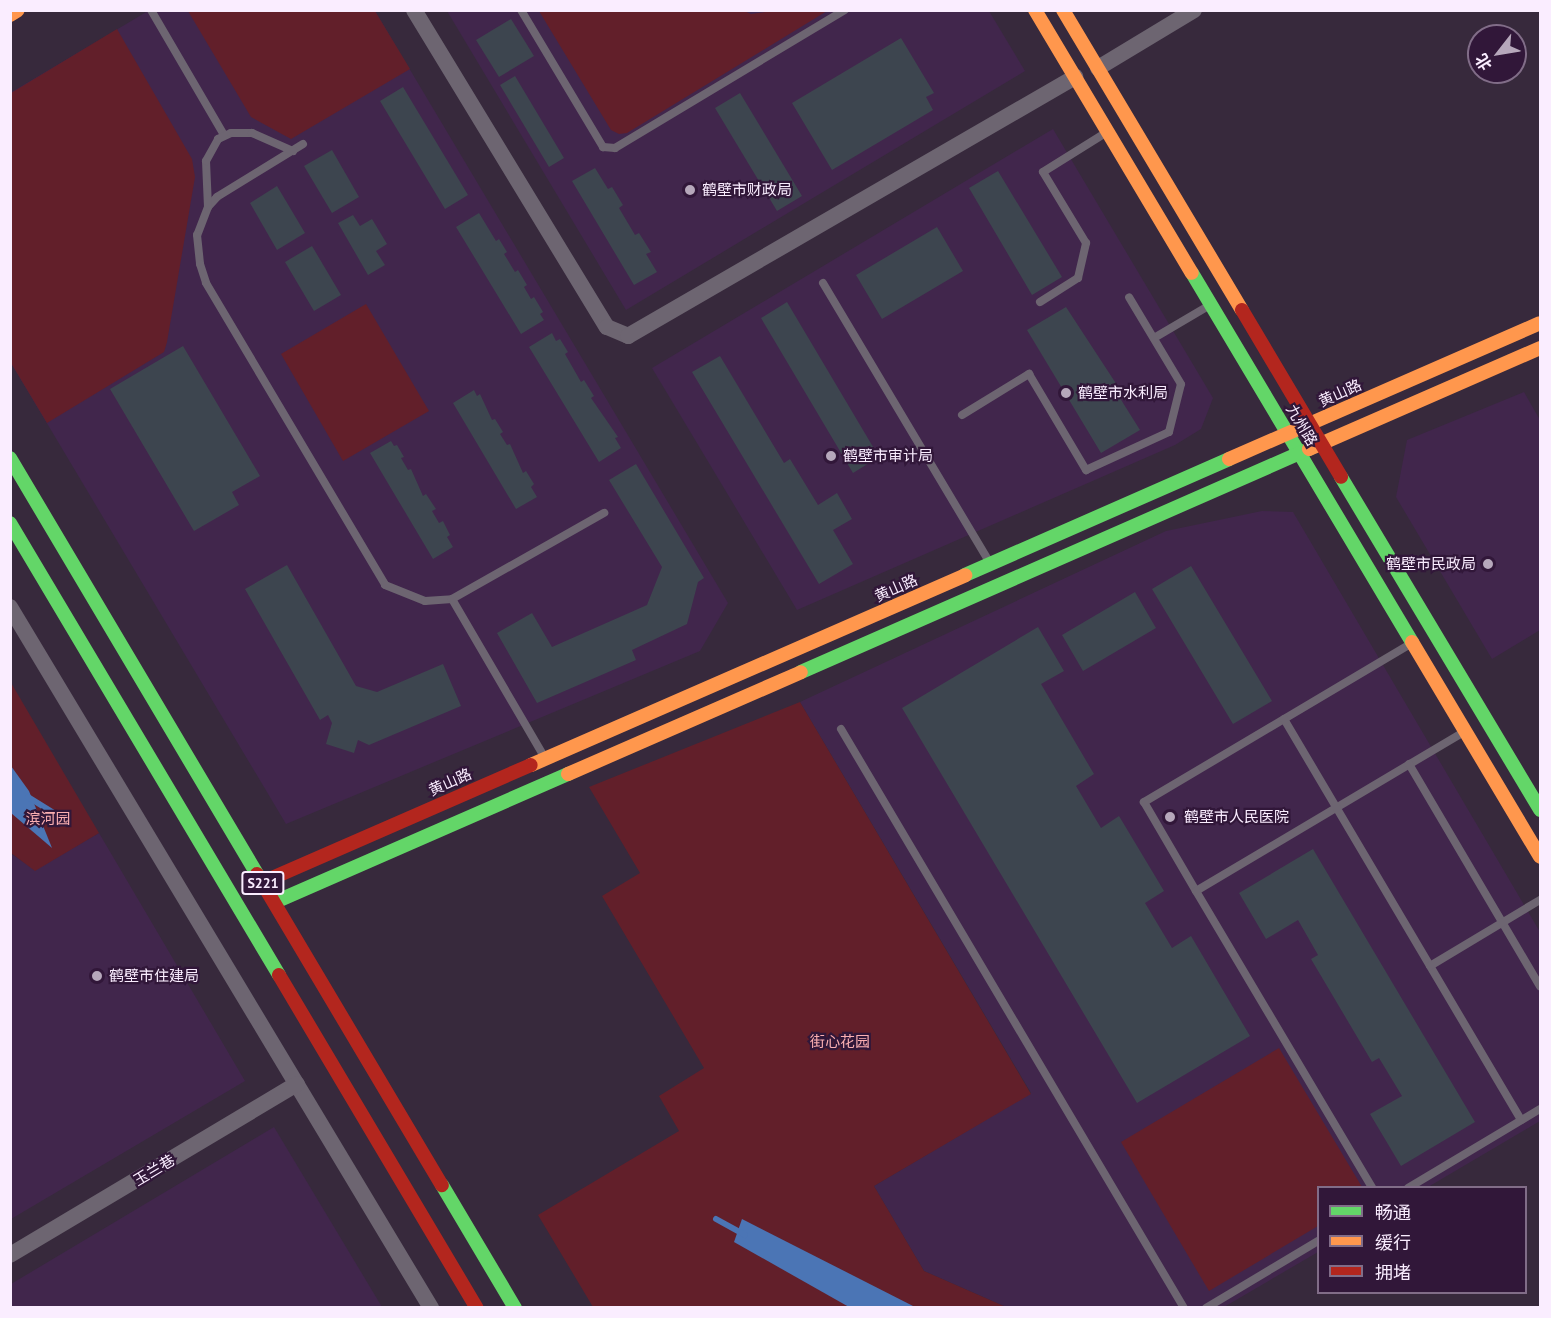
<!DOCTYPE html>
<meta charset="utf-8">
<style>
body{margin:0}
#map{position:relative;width:1551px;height:1318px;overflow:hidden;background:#37293c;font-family:"PT Sans","Noto Sans SC",sans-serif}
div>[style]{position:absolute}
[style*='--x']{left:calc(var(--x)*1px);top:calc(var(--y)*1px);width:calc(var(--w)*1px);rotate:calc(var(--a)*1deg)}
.built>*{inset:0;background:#41264c}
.green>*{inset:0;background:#621f2a}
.water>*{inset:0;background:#4b75b5}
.stream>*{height:6px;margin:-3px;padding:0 3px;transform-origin:3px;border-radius:3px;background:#4b75b5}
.building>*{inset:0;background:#3d454f}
.lane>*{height:8px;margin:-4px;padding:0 4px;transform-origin:4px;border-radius:4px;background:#6d6571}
.street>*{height:16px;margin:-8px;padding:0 8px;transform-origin:8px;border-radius:8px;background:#6d6571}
.fast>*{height:14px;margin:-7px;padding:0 7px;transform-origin:7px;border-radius:7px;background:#63d668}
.slow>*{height:14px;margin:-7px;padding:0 7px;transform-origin:7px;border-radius:7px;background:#ff974d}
.jam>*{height:14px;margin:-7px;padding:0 7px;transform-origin:7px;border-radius:7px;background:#b3261e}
.dots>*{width:16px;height:16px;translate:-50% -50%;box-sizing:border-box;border:3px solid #311739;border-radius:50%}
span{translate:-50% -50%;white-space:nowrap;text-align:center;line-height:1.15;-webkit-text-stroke:4.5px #311739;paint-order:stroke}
.shield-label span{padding:2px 4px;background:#311739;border:2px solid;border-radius:4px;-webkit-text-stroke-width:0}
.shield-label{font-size:14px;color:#faedff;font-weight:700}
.poi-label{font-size:15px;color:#faedff}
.left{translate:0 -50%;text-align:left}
.right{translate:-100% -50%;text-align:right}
.street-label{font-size:15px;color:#faedff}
.park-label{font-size:15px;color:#fbafb1}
.frame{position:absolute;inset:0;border:12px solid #faedff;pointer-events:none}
.legend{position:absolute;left:1317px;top:1186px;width:210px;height:108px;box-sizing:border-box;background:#311739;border:2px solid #816d88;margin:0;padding:8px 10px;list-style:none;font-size:18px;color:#faedff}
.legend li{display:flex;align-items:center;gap:12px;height:30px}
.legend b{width:30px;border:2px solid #816d88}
.north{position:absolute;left:1467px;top:24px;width:60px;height:60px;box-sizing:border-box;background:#311739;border:2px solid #816d88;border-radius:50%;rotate:239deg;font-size:16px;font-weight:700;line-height:24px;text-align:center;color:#faedff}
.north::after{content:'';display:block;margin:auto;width:21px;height:27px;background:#b6a8bb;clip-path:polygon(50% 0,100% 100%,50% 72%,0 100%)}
</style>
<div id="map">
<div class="built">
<i style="clip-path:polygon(148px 11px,375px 11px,728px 603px,700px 651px,286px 824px,11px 363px,10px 93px)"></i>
<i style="clip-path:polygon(447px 11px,989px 11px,1025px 71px,626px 310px)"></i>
<i style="clip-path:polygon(1053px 129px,1213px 398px,1201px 429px,1175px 445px,797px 610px,652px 368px)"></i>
<i style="clip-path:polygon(1524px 392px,1540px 420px,1540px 630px,1492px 659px,1396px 497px,1407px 440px)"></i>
<i style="clip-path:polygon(1262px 511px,1293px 512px,1540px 932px,1540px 1121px,1428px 1187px,1318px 1188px,1318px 1252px,1224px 1307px,1006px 1307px,924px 1271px,874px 1186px,1031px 1093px,800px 702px,1166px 531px)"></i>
<i style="clip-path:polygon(99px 833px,245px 1081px,11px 1219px,10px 853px,35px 870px)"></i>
<i style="clip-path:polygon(274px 1127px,382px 1307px,11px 1307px,11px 1284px)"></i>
</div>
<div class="green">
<i style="clip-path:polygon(742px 10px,751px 14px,779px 10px,827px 11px,627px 133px,619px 134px,611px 130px,539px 11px)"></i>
<i style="clip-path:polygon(188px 11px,375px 11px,410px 69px,291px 139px,251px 117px)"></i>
<i style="clip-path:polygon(117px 29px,192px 159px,195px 177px,167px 342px,164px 352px,47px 423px,11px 363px,11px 93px)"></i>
<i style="clip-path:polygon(366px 304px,429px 411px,343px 461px,281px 354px)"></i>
<i style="clip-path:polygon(10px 681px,99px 833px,35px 871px,11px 853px)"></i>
<i style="clip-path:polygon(800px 702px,1031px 1094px,874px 1186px,924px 1271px,1006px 1307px,593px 1307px,538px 1215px,679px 1131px,659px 1096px,704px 1068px,602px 896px,640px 873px,589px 787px)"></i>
<i style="clip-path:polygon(1279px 1048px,1362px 1187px,1318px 1188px,1318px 1226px,1209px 1291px,1121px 1142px)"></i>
</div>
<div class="water">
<i style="clip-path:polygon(11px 766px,29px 791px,52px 848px,11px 813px)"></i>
<i style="clip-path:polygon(742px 1219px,915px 1307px,849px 1307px,734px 1242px)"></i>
</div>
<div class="stream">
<i style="--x:28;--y:797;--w:36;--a:32"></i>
<i style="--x:716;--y:1219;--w:33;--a:29"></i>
</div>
<div class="building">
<i style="clip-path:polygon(511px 19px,534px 56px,499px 77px,476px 40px)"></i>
<i style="clip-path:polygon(901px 38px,934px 93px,926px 97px,933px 110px,832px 170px,792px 103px)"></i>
<i style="clip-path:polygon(515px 76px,564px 158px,549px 167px,500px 85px)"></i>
<i style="clip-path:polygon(403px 87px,468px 195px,445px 209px,380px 101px)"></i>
<i style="clip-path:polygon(740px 93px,802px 196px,777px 211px,715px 108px)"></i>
<i style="clip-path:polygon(332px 150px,359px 197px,332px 213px,304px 166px)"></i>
<i style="clip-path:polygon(595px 168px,608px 189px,612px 187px,623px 205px,619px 208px,635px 235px,639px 233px,651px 252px,646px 254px,657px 272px,634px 285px,572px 181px)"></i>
<i style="clip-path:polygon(998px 171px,1062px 277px,1032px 295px,969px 188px)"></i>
<i style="clip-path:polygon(277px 186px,305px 233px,277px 250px,250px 203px)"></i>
<i style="clip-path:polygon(479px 213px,496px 241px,499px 239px,507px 252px,504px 254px,515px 272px,518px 270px,527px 285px,524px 287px,531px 299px,534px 297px,543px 312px,540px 314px,544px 320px,521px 334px,456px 227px)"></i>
<i style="clip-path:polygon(353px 215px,360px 226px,372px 219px,387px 244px,376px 251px,385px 265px,368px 275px,338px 223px)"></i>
<i style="clip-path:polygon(937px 227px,963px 271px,882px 319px,856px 275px)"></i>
<i style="clip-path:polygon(312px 246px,341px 295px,314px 311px,285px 262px)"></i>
<i style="clip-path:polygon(787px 302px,879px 457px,853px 473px,761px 318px)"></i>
<i style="clip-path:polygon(1066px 307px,1117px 385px,1113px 387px,1140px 430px,1101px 453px,1027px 330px)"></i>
<i style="clip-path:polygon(552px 333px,556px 341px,560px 339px,568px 352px,565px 354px,581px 382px,584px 380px,594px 396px,591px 398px,618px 437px,615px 438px,621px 448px,599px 462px,529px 347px)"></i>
<i style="clip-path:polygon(183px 346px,260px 476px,232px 492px,239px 505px,194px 531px,110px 389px)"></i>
<i style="clip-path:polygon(720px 356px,784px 463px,790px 459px,818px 505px,837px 493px,852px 519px,833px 530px,853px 564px,819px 584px,692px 372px)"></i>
<i style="clip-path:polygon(474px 390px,477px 396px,480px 394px,492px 420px,495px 419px,503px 432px,500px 434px,507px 445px,510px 444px,523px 473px,526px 471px,534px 484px,531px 487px,537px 497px,516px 509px,453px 403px)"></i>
<i style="clip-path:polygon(391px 441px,394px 446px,397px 445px,404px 457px,401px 458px,408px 470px,411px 469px,423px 496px,426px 494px,436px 509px,432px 511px,439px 523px,443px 521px,450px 535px,447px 537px,453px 547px,433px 559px,370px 453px)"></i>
<i style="clip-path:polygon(636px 464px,704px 578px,698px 582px,687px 624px,632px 650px,636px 660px,537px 703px,497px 633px,532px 613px,552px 647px,647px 605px,662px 567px,609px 480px)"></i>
<i style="clip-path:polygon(287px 565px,356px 686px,377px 692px,443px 664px,461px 706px,369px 745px,358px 740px,354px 753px,326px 744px,332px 723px,328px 715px,320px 720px,245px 589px)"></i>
<i style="clip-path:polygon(1191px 566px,1272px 701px,1233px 724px,1152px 589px)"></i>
<i style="clip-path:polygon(1135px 592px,1156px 628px,1083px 671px,1062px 635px)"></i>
<i style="clip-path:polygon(1038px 627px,1064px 671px,1041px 684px,1094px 774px,1076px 786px,1101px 828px,1119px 816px,1164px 891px,1145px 903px,1172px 948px,1191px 936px,1250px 1036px,1137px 1103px,902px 708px)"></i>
<i style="clip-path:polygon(1313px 849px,1475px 1122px,1401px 1166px,1370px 1114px,1402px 1096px,1379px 1058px,1372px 1062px,1311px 959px,1318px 955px,1298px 920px,1266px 939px,1239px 893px)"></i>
</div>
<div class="lane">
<i style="--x:151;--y:10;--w:145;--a:59.7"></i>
<i style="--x:521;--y:10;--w:160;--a:59.1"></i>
<i style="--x:603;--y:147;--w:12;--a:5"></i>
<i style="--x:615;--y:148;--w:268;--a:-31"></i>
<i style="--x:303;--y:144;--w:101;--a:148.4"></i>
<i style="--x:217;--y:197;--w:13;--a:132"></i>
<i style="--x:208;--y:207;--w:30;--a:111"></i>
<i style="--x:197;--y:235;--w:29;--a:84"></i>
<i style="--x:200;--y:264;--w:20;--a:72"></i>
<i style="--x:206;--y:283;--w:351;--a:59.3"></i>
<i style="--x:385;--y:585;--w:43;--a:21.8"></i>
<i style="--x:425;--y:601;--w:27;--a:-4"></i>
<i style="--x:452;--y:599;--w:175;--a:-29.5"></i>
<i style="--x:208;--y:207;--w:46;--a:-92.5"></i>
<i style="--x:206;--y:161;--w:25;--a:-61"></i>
<i style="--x:218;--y:139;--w:14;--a:-25"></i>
<i style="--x:231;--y:133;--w:21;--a:0"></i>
<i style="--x:252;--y:133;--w:45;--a:23.7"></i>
<i style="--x:823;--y:283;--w:325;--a:59.2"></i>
<i style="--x:1040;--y:302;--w:45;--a:-32.3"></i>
<i style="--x:1078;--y:278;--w:36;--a:-77"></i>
<i style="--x:1086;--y:243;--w:83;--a:-121.2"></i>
<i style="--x:1043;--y:172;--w:75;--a:-32"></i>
<i style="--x:1154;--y:338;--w:65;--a:-30.5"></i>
<i style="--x:962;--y:415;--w:79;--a:-31.5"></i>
<i style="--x:1029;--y:374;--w:112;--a:59.3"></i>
<i style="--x:1086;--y:470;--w:91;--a:-24.6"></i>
<i style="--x:1169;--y:432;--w:49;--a:-76"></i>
<i style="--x:1181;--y:384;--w:101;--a:-120.9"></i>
<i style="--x:452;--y:599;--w:184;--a:59.7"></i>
<i style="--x:1412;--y:643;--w:312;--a:149.3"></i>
<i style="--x:1144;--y:802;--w:103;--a:59.7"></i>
<i style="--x:1196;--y:891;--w:313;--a:-30.7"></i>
<i style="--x:1284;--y:719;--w:466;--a:59.4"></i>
<i style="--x:841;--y:729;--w:673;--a:59.36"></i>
<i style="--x:1409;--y:764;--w:258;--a:59.5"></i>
<i style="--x:1196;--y:891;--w:345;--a:59.3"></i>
<i style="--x:1430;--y:966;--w:128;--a:-31"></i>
<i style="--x:1408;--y:1188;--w:154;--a:-30.9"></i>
<i style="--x:1206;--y:1308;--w:131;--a:-30.9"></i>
</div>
<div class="street">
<i style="--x:414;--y:10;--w:371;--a:58.7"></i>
<i style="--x:607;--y:327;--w:23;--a:23"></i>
<i style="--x:628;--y:336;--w:517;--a:-30.09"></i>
<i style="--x:1098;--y:68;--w:112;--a:-31.1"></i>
<i style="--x:10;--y:607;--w:818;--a:59.01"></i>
<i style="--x:10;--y:1255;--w:334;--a:-30.8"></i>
</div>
<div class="fast">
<i style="--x:1192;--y:273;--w:430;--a:59.2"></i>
<i style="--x:10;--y:458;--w:484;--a:59.3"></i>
<i style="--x:1341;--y:477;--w:388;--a:59.1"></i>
<i style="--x:10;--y:523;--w:526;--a:59.24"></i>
<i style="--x:965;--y:575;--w:288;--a:-23.7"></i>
<i style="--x:801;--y:672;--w:555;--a:-23.7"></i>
<i style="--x:275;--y:902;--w:320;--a:-23.6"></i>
<i style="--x:442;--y:1185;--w:143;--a:59.3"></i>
</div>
<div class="slow">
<i style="--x:1035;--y:10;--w:306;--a:59.2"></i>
<i style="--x:1063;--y:10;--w:349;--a:59.2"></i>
<i style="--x:10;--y:15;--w:9;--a:-32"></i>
<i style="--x:1309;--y:449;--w:252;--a:-23.6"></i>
<i style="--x:1229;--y:459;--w:339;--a:-23.6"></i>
<i style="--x:1412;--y:642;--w:250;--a:59.2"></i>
<i style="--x:531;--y:765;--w:474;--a:-23.6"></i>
<i style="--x:568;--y:774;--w:254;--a:-23.6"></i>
</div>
<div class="jam">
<i style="--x:1242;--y:310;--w:194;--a:59.3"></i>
<i style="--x:257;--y:874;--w:362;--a:59.3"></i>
<i style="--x:263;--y:882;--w:292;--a:-23.6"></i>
<i style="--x:279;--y:975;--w:387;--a:59.3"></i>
</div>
<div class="dots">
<i style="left:690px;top:190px;background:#b6a8bb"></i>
<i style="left:1066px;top:393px;background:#b6a8bb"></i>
<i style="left:831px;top:456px;background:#b6a8bb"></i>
<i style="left:1488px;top:564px;background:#b6a8bb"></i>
<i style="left:1170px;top:817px;background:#b6a8bb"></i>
<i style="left:97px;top:976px;background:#b6a8bb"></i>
</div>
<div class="shield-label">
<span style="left:263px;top:883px">S221</span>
</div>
<div class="poi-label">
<span class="left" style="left:702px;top:190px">鹤壁市财政局</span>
<span class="left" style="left:1078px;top:393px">鹤壁市水利局</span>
<span class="left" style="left:843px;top:456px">鹤壁市审计局</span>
<span class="right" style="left:1476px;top:564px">鹤壁市民政局</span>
<span class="left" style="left:1184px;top:817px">鹤壁市人民医院</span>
<span class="left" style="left:109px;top:976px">鹤壁市住建局</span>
</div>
<div class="street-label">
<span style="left:1340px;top:393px;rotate:-24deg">黄山路</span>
<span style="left:1302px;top:425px;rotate:59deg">九州路</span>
<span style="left:896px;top:588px;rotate:-24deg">黄山路</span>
<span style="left:450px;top:782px;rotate:-24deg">黄山路</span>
<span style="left:154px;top:1170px;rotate:-31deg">玉兰巷</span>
</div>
<div class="park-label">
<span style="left:48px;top:819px">滨河园</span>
<span style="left:840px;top:1042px">街心花园</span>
</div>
<div class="frame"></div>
<ul class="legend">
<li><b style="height:8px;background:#63d668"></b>畅通</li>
<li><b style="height:8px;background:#ff974d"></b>缓行</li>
<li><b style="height:8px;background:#b3261e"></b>拥堵</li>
</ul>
<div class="north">北</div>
</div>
